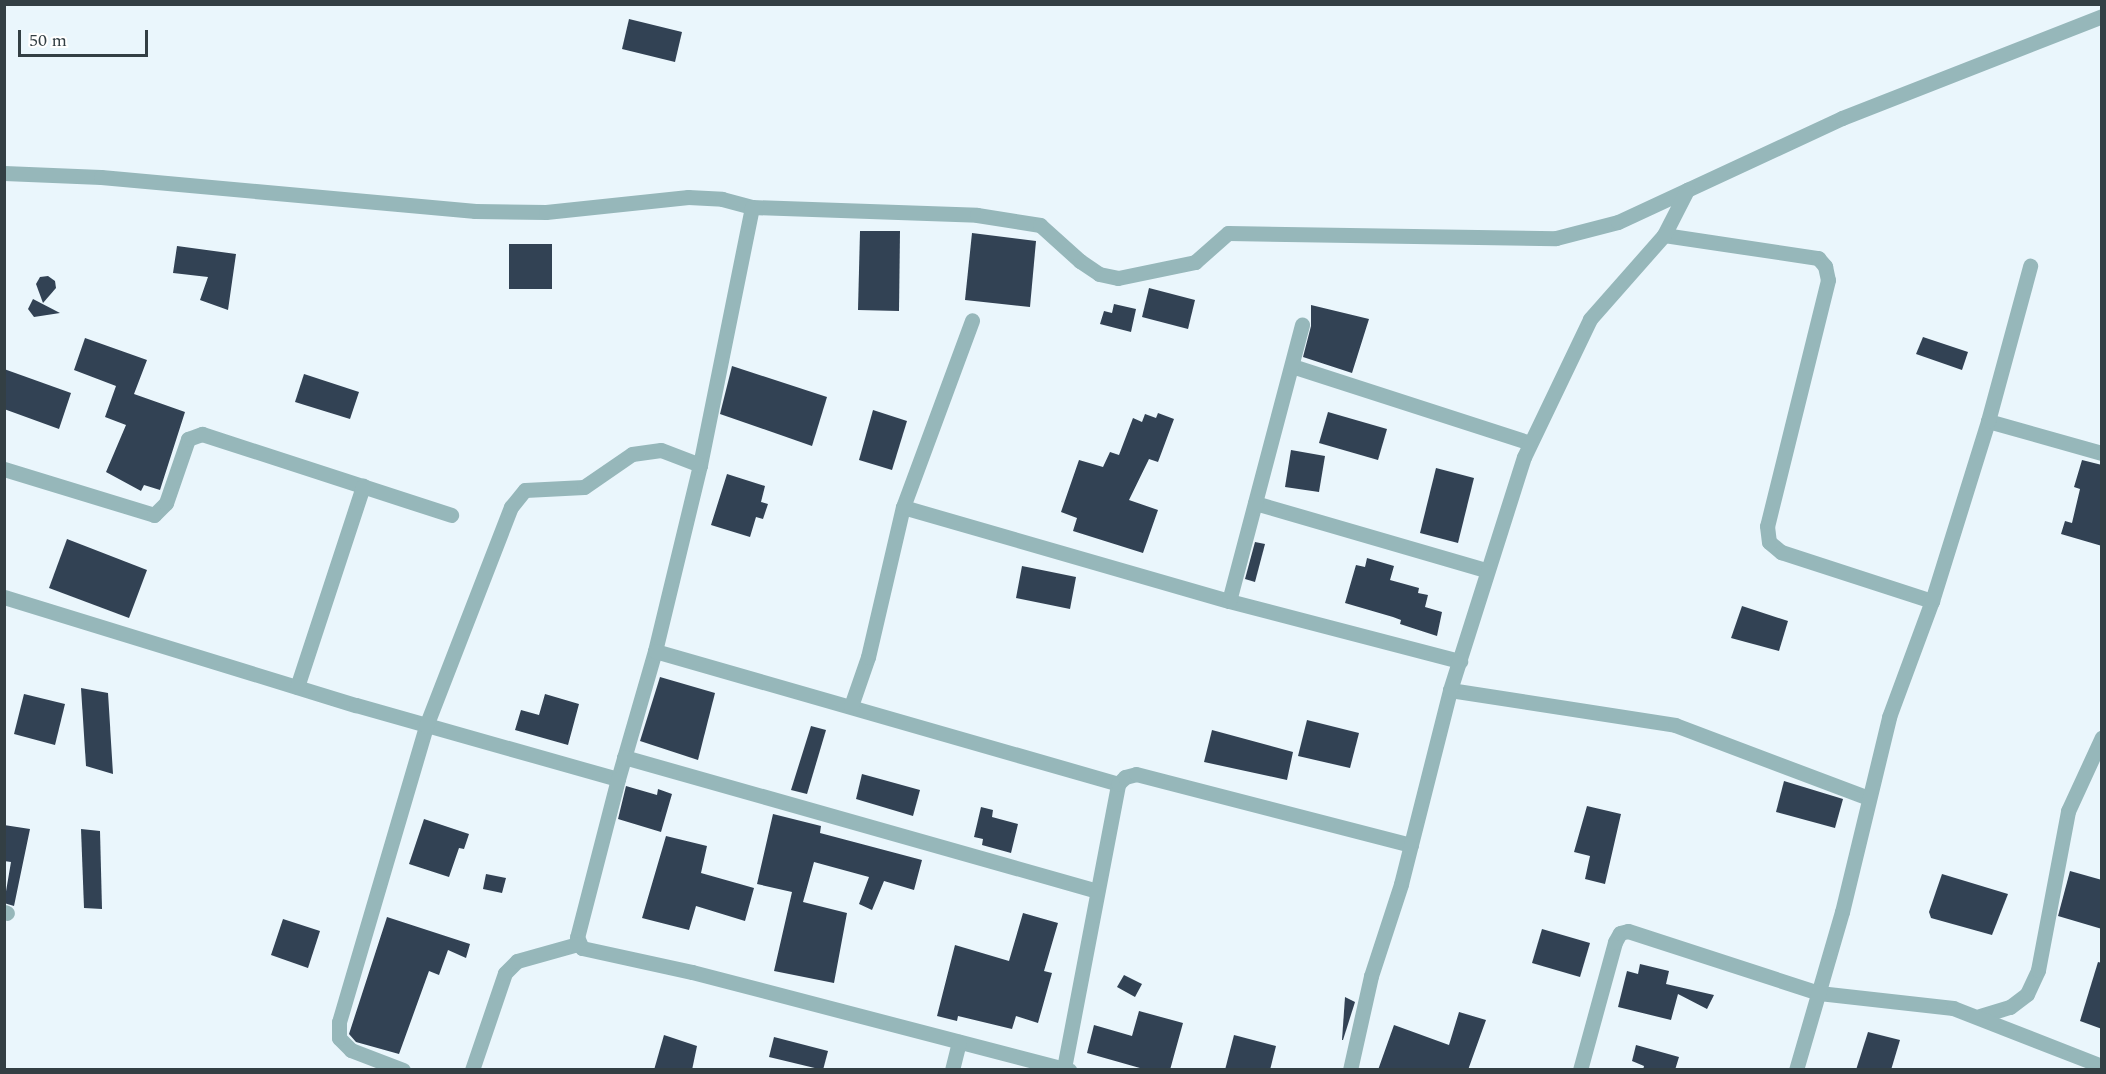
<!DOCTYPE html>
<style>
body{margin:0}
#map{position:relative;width:2106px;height:1074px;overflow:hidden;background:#eaf6fc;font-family:Spectral,serif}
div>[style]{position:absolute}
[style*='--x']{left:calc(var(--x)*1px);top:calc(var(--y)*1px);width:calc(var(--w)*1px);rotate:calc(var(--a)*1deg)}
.building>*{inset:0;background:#324254}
.minor>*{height:15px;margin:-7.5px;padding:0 7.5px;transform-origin:7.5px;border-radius:7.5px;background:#96b7ba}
span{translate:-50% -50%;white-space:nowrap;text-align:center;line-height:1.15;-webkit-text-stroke:6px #fff;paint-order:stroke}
.frame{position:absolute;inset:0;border:6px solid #333f44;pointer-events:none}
.scale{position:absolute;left:18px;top:30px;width:130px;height:27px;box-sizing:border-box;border:3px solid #333f44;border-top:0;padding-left:8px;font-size:18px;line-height:21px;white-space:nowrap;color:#333f44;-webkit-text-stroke:4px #fff;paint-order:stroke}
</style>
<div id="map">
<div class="building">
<i style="clip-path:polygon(629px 19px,682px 32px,675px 62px,622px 49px)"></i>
<i style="clip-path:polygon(860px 231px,900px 231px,899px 311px,858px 310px)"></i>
<i style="clip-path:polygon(972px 233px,1036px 241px,1030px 307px,965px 300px)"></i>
<i style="clip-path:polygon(509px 244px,552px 244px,552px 289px,509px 289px)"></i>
<i style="clip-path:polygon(177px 246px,236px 254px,228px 310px,200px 300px,208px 277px,173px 273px)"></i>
<i style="clip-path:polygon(48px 276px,55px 281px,56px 288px,43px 303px,36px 284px,40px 277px)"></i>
<i style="clip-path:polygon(1149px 288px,1195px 300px,1188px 329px,1142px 317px)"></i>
<i style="clip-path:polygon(33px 299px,60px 313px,34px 317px,28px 309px)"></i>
<i style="clip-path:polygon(1114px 304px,1136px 309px,1131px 332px,1100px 324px,1104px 311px,1112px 313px)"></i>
<i style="clip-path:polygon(1311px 305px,1369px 319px,1352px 373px,1303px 357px,1311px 326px)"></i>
<i style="clip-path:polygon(1923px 337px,1968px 352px,1962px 370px,1916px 354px)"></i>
<i style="clip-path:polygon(85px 338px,147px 360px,134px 394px,185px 412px,160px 490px,144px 485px,141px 491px,106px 472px,126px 425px,105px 417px,116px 386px,74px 370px)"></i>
<i style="clip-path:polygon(732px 366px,827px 397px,812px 446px,720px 414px)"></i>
<i style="clip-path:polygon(4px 369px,71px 393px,59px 429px,4px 409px)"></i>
<i style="clip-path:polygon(304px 374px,359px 392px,350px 419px,295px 402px)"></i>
<i style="clip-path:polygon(873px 410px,907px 421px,892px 470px,859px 460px)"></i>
<i style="clip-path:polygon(1328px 412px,1387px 429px,1378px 460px,1319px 443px)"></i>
<i style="clip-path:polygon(1158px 413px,1174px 419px,1158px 462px,1149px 459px,1129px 500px,1158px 510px,1143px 553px,1073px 531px,1077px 518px,1061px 512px,1079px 460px,1103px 467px,1110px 452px,1119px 455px,1133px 418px,1142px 422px,1145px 414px,1156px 418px)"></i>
<i style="clip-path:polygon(1291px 450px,1325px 456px,1319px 492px,1285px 487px)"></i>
<i style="clip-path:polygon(2082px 460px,2102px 465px,2102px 546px,2061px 534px,2065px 521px,2072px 523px,2080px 489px,2074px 487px)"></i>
<i style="clip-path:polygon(1436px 468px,1474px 478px,1458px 543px,1420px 533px)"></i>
<i style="clip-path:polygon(727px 474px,765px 486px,761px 502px,768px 504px,763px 519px,756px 517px,750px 537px,711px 525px)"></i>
<i style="clip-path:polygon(67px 539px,147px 570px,129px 618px,49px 588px)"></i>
<i style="clip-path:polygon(1255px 542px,1265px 544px,1255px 582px,1245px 579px)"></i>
<i style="clip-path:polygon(1367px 558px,1394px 566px,1390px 580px,1419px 588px,1418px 593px,1428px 595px,1425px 607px,1442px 612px,1437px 636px,1400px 624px,1401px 620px,1393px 617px,1345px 603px,1356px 565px,1365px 567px)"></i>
<i style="clip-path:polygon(1022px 566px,1076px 577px,1070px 609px,1016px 598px)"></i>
<i style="clip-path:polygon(1742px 606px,1788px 621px,1779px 651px,1731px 638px)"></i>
<i style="clip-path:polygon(660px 677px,715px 693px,698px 760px,640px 741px)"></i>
<i style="clip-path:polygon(81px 688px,108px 693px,113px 774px,86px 766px)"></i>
<i style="clip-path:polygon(24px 694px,65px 704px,55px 745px,14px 734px)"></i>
<i style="clip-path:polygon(545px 694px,579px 704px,568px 745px,515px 730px,521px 710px,539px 715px)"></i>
<i style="clip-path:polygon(1307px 720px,1359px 733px,1350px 768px,1298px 756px)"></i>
<i style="clip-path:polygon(811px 726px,826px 730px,807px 794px,791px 790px)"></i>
<i style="clip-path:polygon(1212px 730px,1293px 752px,1287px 780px,1204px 762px)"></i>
<i style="clip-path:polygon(862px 774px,920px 790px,913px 816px,856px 799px)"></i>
<i style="clip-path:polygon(1784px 781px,1843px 799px,1835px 828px,1776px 812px)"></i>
<i style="clip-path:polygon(626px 786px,657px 795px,658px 789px,672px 794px,661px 832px,618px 819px)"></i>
<i style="clip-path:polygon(1587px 806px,1621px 814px,1605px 884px,1585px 879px,1590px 856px,1574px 852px)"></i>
<i style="clip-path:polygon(981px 807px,993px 810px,992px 817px,1018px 824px,1011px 853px,982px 845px,983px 839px,974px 837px)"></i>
<i style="clip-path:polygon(773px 814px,821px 826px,820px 833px,922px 860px,914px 890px,884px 881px,872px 910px,859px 904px,869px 877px,814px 862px,803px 902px,847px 913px,834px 983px,774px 971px,792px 892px,757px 884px)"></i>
<i style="clip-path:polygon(424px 819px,469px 834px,464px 849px,459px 848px,449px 877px,409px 864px)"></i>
<i style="clip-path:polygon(4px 825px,30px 829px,14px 906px,4px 903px,11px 862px,4px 861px)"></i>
<i style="clip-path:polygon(81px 829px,100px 831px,102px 909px,84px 908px)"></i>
<i style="clip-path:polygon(666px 836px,707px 846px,701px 873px,754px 888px,745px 921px,696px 906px,689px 930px,642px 918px)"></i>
<i style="clip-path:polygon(2070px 871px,2102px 880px,2102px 929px,2058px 916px)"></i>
<i style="clip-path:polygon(486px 874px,506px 878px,502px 893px,483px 889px)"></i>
<i style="clip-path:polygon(1942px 874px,2008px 894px,1992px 935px,1931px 918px,1929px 912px)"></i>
<i style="clip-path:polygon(1023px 913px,1058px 923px,1044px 971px,1052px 973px,1038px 1023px,1016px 1016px,1012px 1029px,958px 1016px,957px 1021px,937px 1016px,955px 945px,1009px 961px)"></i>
<i style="clip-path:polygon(387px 917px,470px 944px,466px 958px,448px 950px,439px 975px,429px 971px,399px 1054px,356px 1042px,349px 1034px)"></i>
<i style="clip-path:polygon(283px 919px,320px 931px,308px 968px,271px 955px)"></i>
<i style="clip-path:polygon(1542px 929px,1590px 943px,1580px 977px,1532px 963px)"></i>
<i style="clip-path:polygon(2098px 962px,2102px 963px,2102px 1029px,2080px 1021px)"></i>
<i style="clip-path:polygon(1640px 964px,1669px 971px,1666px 984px,1714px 995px,1707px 1009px,1678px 994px,1671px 1020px,1618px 1007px,1627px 971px,1638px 974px)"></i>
<i style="clip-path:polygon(1124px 975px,1142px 984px,1135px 997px,1117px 987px)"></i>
<i style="clip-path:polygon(1345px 997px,1355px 1002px,1343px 1040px,1342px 1040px)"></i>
<i style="clip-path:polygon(1139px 1011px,1183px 1023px,1170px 1070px,1147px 1070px,1087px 1053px,1094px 1025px,1132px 1036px)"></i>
<i style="clip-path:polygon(1459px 1012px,1486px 1020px,1468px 1070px,1378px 1070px,1394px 1025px,1449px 1045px)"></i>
<i style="clip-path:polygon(1868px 1032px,1900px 1040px,1891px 1070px,1856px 1070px)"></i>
<i style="clip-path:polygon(664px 1035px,697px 1046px,692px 1070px,654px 1070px)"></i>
<i style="clip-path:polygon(1234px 1035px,1276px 1046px,1270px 1070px,1225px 1070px)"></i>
<i style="clip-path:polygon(774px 1037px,828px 1051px,823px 1070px,769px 1057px)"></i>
<i style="clip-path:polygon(1636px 1045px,1679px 1057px,1675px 1070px,1643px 1070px,1644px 1066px,1632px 1061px)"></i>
</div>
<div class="minor">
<i style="--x:4;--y:173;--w:97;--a:2.4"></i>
<i style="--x:101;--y:177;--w:376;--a:5.2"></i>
<i style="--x:475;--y:211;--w:71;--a:0.8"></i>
<i style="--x:546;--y:212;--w:143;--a:-6"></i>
<i style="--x:688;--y:197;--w:34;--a:3"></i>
<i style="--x:722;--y:199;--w:31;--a:15"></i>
<i style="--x:752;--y:207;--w:225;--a:2"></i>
<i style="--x:977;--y:215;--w:64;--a:9"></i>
<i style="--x:1040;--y:225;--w:54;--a:42"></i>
<i style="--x:1080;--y:261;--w:23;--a:34"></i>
<i style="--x:1099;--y:274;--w:19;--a:12"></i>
<i style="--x:1118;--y:278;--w:79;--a:-11.7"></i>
<i style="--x:1195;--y:262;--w:44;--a:-41.3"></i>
<i style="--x:1228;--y:233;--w:328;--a:0.9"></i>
<i style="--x:1556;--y:238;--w:64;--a:-14.5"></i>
<i style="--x:1618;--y:222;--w:247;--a:-24.9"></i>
<i style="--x:1842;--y:118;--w:279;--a:-21.4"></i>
<i style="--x:1664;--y:235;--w:156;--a:8.5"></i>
<i style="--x:1818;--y:258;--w:11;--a:49"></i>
<i style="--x:1825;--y:266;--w:14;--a:78"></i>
<i style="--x:1828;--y:280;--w:253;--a:103.9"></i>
<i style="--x:1767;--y:526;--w:16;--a:83"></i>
<i style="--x:1769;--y:542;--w:16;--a:40"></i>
<i style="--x:1781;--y:552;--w:159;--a:18"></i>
<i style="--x:1292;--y:366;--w:250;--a:17.9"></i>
<i style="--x:1988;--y:421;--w:118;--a:15.7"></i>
<i style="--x:4;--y:469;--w:157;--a:17"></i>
<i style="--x:154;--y:515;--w:17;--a:-45"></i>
<i style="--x:166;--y:503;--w:68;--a:-71"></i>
<i style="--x:188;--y:439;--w:15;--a:-20"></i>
<i style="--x:202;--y:434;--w:262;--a:18"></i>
<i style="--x:1255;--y:503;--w:240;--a:16.2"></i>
<i style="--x:903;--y:507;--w:339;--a:16.1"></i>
<i style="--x:1229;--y:601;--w:239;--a:14.6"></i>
<i style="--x:4;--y:597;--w:368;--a:17.1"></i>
<i style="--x:356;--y:705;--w:272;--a:15.8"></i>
<i style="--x:618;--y:779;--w:133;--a:-73.9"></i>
<i style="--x:655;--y:651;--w:191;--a:-76.4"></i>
<i style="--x:700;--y:465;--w:263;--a:-78.6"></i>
<i style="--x:1229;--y:601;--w:286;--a:-75.2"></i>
<i style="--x:655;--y:651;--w:482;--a:16"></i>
<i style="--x:297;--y:687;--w:212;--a:-71.8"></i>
<i style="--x:1450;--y:690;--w:228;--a:8.8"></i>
<i style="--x:1675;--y:725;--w:204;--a:20.7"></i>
<i style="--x:851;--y:706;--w:52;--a:-70.9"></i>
<i style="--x:868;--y:657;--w:154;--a:-76.9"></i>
<i style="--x:903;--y:507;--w:199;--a:-69.7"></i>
<i style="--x:624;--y:757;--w:491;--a:15.8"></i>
<i style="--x:618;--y:779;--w:163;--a:104.5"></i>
<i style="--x:577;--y:937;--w:12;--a:66"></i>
<i style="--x:582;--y:948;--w:113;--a:12.3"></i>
<i style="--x:692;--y:972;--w:390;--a:14.6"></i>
<i style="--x:4;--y:912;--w:3;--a:18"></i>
<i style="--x:1980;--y:1016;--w:31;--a:-17"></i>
<i style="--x:2010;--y:1007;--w:21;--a:-37"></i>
<i style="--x:2027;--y:994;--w:26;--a:-65"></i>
<i style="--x:2038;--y:970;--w:162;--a:-79.3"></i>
<i style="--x:2068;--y:811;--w:81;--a:-65.3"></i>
<i style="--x:1064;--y:1068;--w:289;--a:-79.2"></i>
<i style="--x:1118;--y:784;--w:10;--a:-45"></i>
<i style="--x:1125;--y:777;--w:11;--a:-15"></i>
<i style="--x:1136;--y:774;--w:284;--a:14.5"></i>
<i style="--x:403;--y:1070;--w:56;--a:-159"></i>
<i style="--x:351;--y:1050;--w:17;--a:-135"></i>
<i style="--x:339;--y:1038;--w:16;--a:-90"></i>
<i style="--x:339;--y:1022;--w:309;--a:-73.6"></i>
<i style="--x:426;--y:726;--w:235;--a:-68.8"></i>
<i style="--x:511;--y:507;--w:22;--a:-51"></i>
<i style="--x:525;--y:490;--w:59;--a:-2.9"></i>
<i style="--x:584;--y:487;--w:58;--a:-34.5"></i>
<i style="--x:632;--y:454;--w:29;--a:-8"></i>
<i style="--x:661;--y:450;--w:42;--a:21"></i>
<i style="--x:472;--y:1070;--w:102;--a:-71.2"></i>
<i style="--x:505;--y:973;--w:17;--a:-45"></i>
<i style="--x:517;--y:961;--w:63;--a:-15.6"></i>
<i style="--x:952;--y:1070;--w:29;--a:-76"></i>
<i style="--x:1350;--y:1070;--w:96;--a:-77.4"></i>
<i style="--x:1371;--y:976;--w:97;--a:-71.9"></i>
<i style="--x:1401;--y:884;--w:200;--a:-75.8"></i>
<i style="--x:1450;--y:690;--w:244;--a:-72.4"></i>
<i style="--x:1524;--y:457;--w:153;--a:-64.4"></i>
<i style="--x:1590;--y:319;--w:112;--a:-48.6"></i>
<i style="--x:1664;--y:235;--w:51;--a:-62.9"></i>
<i style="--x:1580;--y:1070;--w:133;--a:-74.7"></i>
<i style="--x:1615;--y:942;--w:10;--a:-61"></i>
<i style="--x:1620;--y:933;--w:8;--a:-14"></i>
<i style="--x:1628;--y:931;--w:201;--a:18"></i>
<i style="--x:1819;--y:993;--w:135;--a:6.4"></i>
<i style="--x:1953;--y:1008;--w:160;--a:21.3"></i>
<i style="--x:1796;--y:1070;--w:165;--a:-73.8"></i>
<i style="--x:1842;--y:912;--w:201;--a:-76.4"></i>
<i style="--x:1889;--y:717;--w:124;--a:-69.7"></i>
<i style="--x:1932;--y:601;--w:189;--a:-72.7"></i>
<i style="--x:1988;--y:421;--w:161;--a:-74.8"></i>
</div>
<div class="frame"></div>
<div class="scale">50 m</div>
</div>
